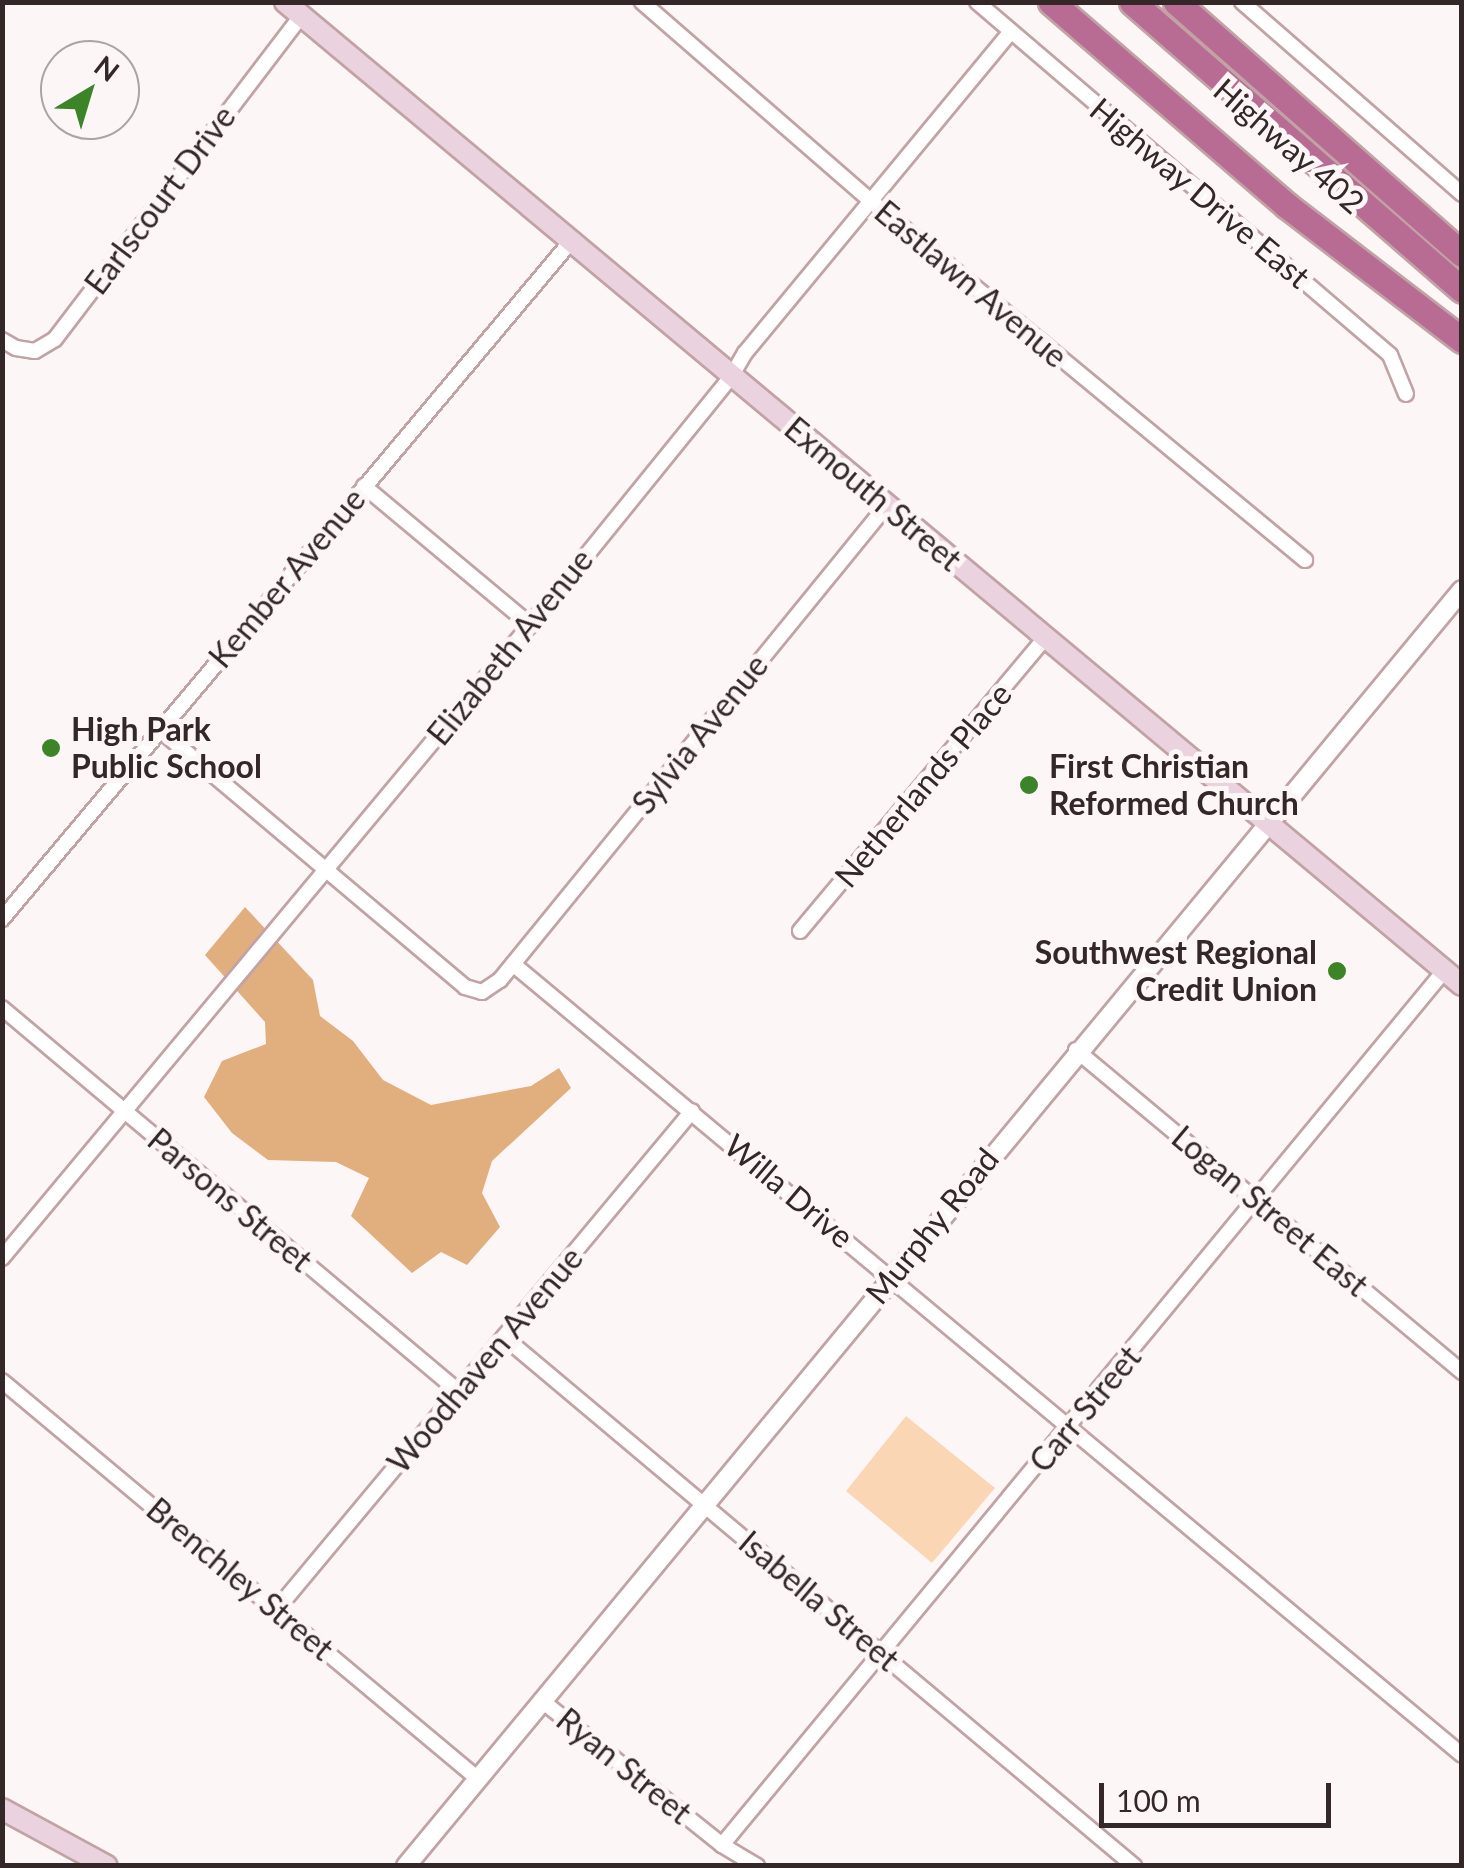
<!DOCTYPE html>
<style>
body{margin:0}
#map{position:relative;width:1464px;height:1868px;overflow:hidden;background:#fcf6f6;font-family:Lato,sans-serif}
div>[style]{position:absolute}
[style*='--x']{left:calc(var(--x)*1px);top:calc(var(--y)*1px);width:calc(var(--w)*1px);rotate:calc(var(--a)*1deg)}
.green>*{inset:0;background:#fbd6b4}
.forest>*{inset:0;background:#e1ae7e}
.roads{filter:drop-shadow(2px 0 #c2a3a5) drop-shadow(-2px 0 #c2a3a5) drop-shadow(0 2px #c2a3a5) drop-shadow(0 -2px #c2a3a5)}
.minor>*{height:14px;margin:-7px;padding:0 7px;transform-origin:7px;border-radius:7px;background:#fff}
.tertiary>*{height:18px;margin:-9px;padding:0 9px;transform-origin:9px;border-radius:9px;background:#fff}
.secondary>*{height:20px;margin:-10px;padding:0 10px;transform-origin:10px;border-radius:10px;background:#ead3df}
.motorway>*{height:25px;margin:-12.5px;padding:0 12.5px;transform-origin:12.5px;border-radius:12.5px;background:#b86c93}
.dots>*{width:28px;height:28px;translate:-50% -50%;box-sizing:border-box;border:5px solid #fcf6f6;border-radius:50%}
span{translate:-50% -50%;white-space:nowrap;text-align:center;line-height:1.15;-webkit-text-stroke:10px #fcf6f6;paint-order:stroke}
.street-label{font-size:32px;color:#332728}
.poi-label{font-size:32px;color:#332728;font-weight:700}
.left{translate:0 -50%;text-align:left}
.right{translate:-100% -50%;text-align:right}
.frame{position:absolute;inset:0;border:5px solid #332728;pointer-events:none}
.north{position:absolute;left:40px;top:40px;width:100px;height:100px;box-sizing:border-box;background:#fcf6f6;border:2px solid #aca3a4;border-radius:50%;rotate:38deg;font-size:28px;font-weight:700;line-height:40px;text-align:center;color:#332728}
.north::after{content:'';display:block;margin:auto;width:35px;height:45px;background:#3d8328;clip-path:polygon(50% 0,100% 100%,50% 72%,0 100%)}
.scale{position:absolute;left:1099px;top:1783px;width:232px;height:45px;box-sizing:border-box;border:5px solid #332728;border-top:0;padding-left:12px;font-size:30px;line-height:35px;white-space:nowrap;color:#332728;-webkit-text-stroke:8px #fcf6f6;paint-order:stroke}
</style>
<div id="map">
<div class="green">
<i style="clip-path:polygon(906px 1416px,995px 1488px,932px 1563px,846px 1491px)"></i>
</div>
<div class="forest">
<i style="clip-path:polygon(245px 907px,313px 980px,320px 1016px,353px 1041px,383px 1080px,431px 1105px,531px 1086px,559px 1068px,571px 1088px,492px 1161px,482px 1193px,500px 1227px,467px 1265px,441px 1252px,412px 1273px,351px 1216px,369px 1178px,336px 1162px,268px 1160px,232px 1133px,204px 1097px,222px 1061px,266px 1044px,265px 1022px,205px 955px)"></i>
</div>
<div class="roads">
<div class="minor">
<i style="--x:642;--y:2;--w:305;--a:41"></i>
<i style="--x:872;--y:202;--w:562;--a:39.58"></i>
<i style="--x:977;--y:2;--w:543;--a:40.52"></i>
<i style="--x:1390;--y:355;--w:42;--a:67.7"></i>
<i style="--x:1242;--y:2;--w:292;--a:41.1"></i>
<i style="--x:2;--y:340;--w:16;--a:30"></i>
<i style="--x:16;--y:348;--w:19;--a:9"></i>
<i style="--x:35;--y:351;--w:23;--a:-31"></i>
<i style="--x:55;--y:339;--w:406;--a:-52.7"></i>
<i style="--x:364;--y:486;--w:217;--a:39.9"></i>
<i style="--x:160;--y:730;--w:399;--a:40.1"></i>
<i style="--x:465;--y:987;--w:18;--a:16"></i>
<i style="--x:482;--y:992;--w:22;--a:-34"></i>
<i style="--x:500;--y:980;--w:613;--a:-50.83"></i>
<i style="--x:2;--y:919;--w:888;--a:-49.98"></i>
<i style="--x:800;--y:931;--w:382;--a:-50.1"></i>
<i style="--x:513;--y:964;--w:1235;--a:39.81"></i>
<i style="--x:2;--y:1008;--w:596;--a:40.03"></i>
<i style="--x:1076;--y:1050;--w:503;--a:39.83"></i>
<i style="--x:2;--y:1258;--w:824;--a:-50.17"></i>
<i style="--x:530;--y:625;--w:319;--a:-51"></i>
<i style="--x:731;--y:377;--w:28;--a:-60"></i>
<i style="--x:745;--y:353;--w:417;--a:-50.4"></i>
<i style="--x:504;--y:1337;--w:823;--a:40.02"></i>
<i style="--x:2;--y:1381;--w:620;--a:39.9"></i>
<i style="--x:277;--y:1609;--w:648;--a:-50.19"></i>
<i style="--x:541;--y:1700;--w:232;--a:38.7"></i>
<i style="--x:722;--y:1845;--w:41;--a:31"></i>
<i style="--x:722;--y:1845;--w:1134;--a:-50.44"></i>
</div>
<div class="tertiary">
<i style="--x:406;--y:1866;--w:1656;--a:-50.39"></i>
</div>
<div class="secondary">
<i style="--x:285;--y:2;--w:1533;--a:39.87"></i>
<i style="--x:2;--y:1809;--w:119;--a:28.5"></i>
</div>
<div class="motorway">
<i style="--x:1051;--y:2;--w:311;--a:40.8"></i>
<i style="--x:1286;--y:205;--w:222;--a:37.5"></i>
<i style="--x:1132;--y:2;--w:438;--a:41.1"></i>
<i style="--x:1176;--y:2;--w:381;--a:41.4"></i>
</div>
</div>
<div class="dots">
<i style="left:51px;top:748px;background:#3d8328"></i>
<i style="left:1029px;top:785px;background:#3d8328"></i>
<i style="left:1337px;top:971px;background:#3d8328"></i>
</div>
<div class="street-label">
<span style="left:1289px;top:146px;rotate:41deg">Highway 402</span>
<span style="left:1200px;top:193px;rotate:40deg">Highway Drive East</span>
<span style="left:160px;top:200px;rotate:-53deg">Earlscourt Drive</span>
<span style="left:971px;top:284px;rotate:40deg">Eastlawn Avenue</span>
<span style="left:873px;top:494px;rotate:40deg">Exmouth Street</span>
<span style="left:287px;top:578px;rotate:-50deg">Kember Avenue</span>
<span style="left:510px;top:647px;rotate:-51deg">Elizabeth Avenue</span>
<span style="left:700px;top:734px;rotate:-51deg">Sylvia Avenue</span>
<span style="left:923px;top:785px;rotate:-50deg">Netherlands Place</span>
<span style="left:789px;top:1191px;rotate:40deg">Willa Drive</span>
<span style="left:230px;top:1200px;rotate:40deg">Parsons Street</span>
<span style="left:1270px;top:1211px;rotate:40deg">Logan Street East</span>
<span style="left:932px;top:1226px;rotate:-51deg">Murphy Road</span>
<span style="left:485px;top:1360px;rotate:-50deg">Woodhaven Avenue</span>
<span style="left:1085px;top:1409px;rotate:-50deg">Carr Street</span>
<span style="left:240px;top:1579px;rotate:40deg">Brenchley Street</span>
<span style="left:819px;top:1601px;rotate:40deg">Isabella Street</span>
<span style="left:624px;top:1766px;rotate:39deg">Ryan Street</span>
</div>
<div class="poi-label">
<span class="left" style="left:71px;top:748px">High Park<br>Public School</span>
<span class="left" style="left:1049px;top:785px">First Christian<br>Reformed Church</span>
<span class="right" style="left:1317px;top:971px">Southwest Regional<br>Credit Union</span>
</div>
<div class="frame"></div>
<div class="north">N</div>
<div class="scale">100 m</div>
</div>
